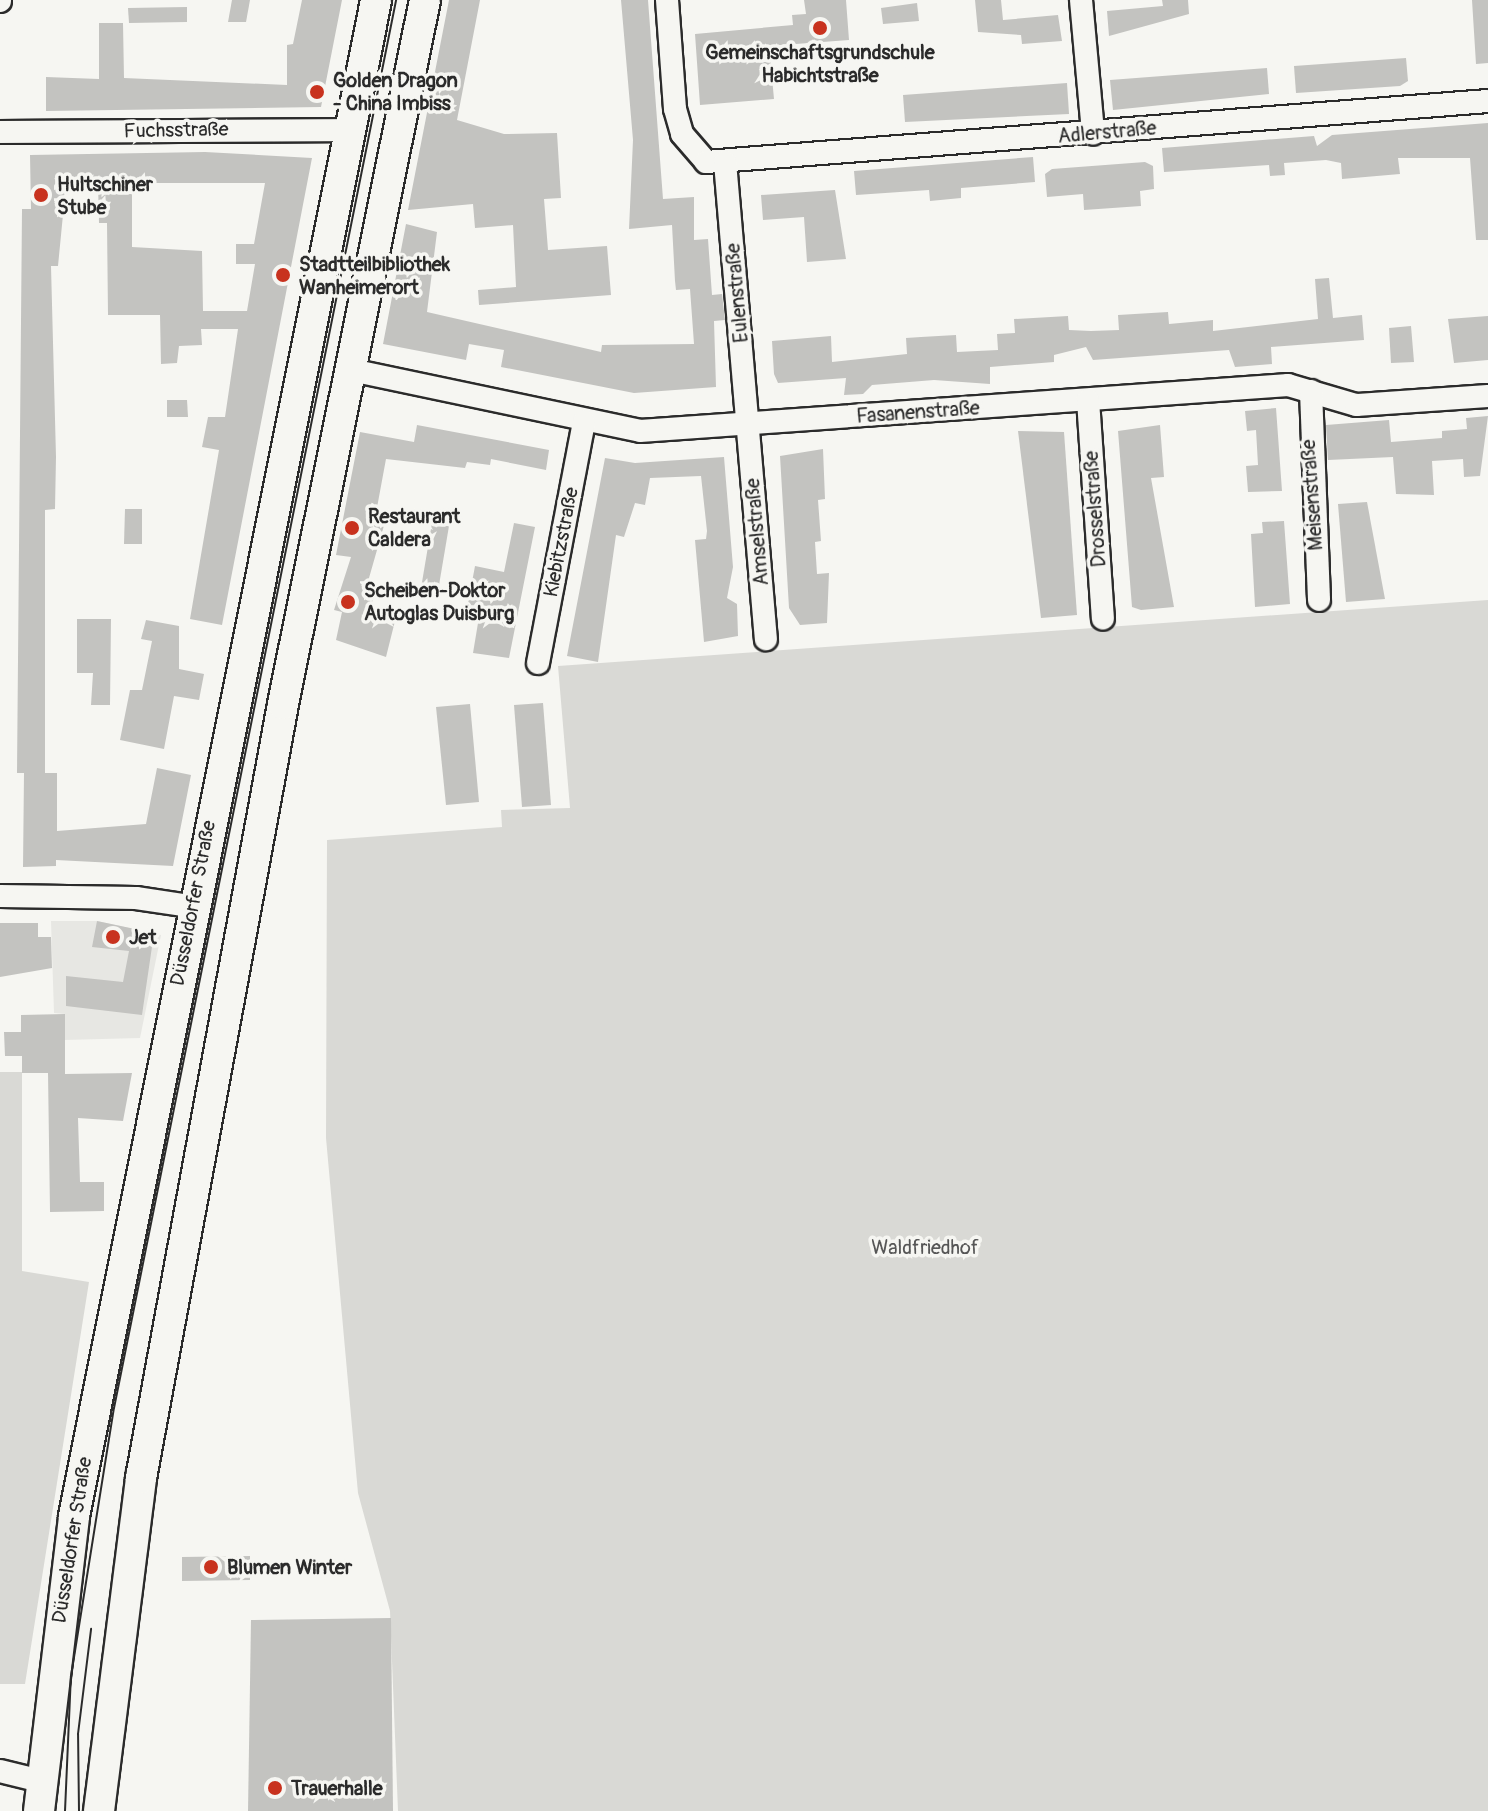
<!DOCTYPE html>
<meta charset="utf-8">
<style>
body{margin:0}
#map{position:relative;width:1488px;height:1811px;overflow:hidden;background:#f6f6f2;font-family:Pangolin,sans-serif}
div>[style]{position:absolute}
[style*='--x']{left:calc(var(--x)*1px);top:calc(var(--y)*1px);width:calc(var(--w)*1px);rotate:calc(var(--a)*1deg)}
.built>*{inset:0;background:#e7e7e3}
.green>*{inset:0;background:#d9d9d5}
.building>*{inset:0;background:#c3c3c0}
.roads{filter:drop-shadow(2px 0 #2b2b2b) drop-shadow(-2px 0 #2b2b2b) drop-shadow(0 2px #2b2b2b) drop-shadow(0 -2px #2b2b2b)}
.street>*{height:22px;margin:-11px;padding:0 11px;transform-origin:11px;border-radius:11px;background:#f6f6f2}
.secondary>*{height:30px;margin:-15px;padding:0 15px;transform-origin:15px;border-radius:15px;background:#f6f6f2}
.tram>*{height:2px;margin:-1px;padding:0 1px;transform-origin:1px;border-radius:1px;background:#2b2b2b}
.dots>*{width:22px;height:22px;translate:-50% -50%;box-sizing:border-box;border:4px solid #f6f6f2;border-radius:50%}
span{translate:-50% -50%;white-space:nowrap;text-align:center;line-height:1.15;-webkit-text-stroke:7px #f6f6f2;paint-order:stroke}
.poi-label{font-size:20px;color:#2b2b2b;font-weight:700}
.left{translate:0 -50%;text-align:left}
.street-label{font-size:20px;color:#2b2b2b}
.park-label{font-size:20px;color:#565656}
</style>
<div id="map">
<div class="built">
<i style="clip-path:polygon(51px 921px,97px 921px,161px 935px,140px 1038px,64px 1040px,65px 1014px,54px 1013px)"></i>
</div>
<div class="green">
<i style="clip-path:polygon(1488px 600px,1488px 1811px,398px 1811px,390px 1611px,358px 1493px,326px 1138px,327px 840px,502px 827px,501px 810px,570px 808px,558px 666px)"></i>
<i style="clip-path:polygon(0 1072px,22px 1072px,22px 1271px,89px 1282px,25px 1684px,0 1684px)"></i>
</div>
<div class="building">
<i style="clip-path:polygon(232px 0,250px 0,246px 22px,228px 22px)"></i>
<i style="clip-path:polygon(302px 0,342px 0,321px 107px,46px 111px,46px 77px,99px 79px,99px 23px,123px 23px,124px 78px,287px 85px,287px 45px,293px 44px)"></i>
<i style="clip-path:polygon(449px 0,480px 0,457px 120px,504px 134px,557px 133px,561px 198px,544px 199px,548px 250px,607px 246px,611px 295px,479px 305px,478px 290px,516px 287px,513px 225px,475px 228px,473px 204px,408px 210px)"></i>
<i style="clip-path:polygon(621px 0,648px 0,663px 199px,694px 197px,694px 240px,708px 239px,712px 295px,722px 294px,725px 320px,714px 321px,716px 387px,634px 393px,501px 367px,504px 350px,469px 344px,466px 360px,383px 344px,406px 224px,437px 232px,427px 312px,601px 352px,602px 345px,694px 344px,690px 289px,676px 290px,675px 281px,672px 225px,629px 229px,633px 140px)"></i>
<i style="clip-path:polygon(804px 0,846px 0,849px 40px,769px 46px,774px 99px,700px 105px,695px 34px,793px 25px,792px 15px,806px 14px)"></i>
<i style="clip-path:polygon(975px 0,1001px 0,1003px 20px,1058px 15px,1062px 41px,1022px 44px,1021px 35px,978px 32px)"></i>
<i style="clip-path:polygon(1162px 0,1188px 0,1189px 14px,1109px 36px,1107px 11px,1163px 6px)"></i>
<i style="clip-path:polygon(1472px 0,1488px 0,1488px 63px,1476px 64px)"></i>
<i style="clip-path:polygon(917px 3px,919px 21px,883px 24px,881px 8px)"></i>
<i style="clip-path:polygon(187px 7px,187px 22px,129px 23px,128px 8px)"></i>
<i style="clip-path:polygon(1406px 58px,1408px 81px,1400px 86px,1296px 93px,1294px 66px)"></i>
<i style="clip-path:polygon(1267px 68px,1269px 94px,1113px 110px,1110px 80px)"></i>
<i style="clip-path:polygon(1067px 83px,1069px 114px,905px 122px,903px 95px)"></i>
<i style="clip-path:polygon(1488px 123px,1488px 240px,1476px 240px,1470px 158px,1398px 158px,1400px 174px,1342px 179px,1341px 163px,1326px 160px,1284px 163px,1285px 175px,1270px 176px,1269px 165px,1164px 172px,1162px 148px,1314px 136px,1317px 146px,1332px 135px)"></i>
<i style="clip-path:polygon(evenodd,205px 152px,312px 158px,222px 625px,190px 619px,219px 450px,202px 447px,208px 417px,225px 417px,238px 329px,201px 329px,202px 345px,179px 346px,177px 363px,161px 364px,160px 315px,108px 315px,107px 223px,99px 223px,98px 183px,66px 184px,58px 266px,51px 266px,56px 457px,55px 509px,45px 510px,45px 773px,57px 773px,57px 831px,146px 824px,157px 768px,191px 775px,173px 866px,56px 860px,56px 866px,23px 867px,24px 773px,17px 773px,22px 209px,31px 209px,30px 155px,205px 152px,132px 183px,265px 183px,254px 244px,236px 244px,236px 264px,255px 264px,247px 311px,203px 311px,202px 251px,132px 247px,132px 183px)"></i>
<i style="clip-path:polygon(1033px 157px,1035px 182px,961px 188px,961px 198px,930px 201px,929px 190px,856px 195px,854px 171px)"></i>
<i style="clip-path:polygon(1145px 162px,1153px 166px,1154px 189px,1140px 191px,1141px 206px,1084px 210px,1083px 194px,1047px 197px,1045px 174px,1052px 169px)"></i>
<i style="clip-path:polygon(835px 190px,846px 259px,807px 262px,804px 217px,763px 220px,761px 195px)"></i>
<i style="clip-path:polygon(1329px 278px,1333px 318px,1362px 315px,1364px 340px,1271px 347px,1272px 364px,1235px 367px,1229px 350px,1093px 360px,1086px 347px,1054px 355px,1054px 362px,990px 367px,990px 384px,934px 380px,872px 385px,863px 394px,844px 395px,846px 378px,778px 383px,774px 374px,772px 341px,831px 336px,832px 362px,907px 354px,906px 338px,921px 337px,956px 335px,957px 352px,998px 350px,997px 334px,1015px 333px,1014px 319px,1068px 316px,1069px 330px,1091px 331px,1119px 330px,1118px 315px,1168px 312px,1169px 324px,1213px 320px,1213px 331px,1318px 319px,1315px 279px)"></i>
<i style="clip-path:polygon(1488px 316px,1488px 360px,1454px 363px,1448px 319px)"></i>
<i style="clip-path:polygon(1411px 326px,1414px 362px,1391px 363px,1389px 328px)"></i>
<i style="clip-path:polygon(167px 400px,187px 400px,188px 417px,167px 417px)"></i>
<i style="clip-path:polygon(1276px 408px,1282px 491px,1248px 492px,1246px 466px,1258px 465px,1256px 430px,1247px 431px,1245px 411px)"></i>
<i style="clip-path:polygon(1488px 416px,1480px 476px,1464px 477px,1463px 459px,1432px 461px,1434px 495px,1396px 494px,1393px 457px,1328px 460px,1326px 425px,1389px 420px,1391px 442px,1442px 438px,1442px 431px,1467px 429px,1466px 418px)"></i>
<i style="clip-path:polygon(417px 425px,549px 450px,546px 470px,491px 459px,490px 465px,467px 462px,465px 468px,386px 459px,376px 513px,387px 515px,365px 592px,374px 594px,371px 608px,397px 613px,386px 657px,336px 640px,342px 612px,334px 610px,351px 557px,336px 555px,360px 432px,414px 442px)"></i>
<i style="clip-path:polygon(1160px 425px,1164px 477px,1151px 478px,1174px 607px,1141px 610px,1132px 607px,1118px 431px)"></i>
<i style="clip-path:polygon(1018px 431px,1064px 432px,1077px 615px,1041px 618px)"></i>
<i style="clip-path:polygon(823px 449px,825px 499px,818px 500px,821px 541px,815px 542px,817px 574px,829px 573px,827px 623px,800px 625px,789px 608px,780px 456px)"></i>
<i style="clip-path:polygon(724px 457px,733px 567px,727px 598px,737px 604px,738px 636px,704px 642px,695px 540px,706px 539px,707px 531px,701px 476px,650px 478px,645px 505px,635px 503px,624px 537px,616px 535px,598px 662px,567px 656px,605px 458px,635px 463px)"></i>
<i style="clip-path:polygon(1367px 502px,1385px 599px,1346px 602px,1338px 504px)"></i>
<i style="clip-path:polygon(125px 509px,142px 509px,142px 544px,124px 544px)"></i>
<i style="clip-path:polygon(433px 517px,450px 520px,437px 597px,420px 594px)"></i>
<i style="clip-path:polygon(1284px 521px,1290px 604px,1255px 607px,1251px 534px,1263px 533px,1262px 522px)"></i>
<i style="clip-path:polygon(514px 523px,535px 527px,509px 658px,473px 653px,480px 611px,467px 609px,475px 566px,504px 572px)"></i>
<i style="clip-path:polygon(77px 619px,111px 619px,110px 705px,91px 705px,93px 673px,77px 673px)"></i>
<i style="clip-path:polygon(146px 620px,179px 626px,179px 669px,204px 674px,199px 700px,174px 696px,164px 749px,120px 740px,130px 690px,142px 690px,152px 641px,141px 639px)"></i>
<i style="clip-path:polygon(543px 703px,551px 805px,522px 807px,514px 705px)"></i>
<i style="clip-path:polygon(470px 704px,479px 802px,446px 805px,436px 707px)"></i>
<i style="clip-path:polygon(97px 921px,154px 933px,142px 1015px,66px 1006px,66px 976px,123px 982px,129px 951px,92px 947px)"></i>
<i style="clip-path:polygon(0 923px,38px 923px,38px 937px,51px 937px,52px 968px,0 977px)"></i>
<i style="clip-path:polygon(65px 1014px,65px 1074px,132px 1073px,123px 1121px,78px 1118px,80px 1182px,104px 1182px,104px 1211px,50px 1212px,48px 1073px,22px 1073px,22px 1056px,5px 1056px,4px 1032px,21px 1032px,21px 1015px)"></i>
<i style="clip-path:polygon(250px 1556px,250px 1580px,182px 1581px,182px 1557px)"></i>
<i style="clip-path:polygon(391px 1618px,393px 1811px,248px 1811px,251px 1620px)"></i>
</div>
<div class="roads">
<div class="street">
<i style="--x:667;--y:0;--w:109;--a:85.8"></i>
<i style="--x:675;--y:109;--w:26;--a:74"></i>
<i style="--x:682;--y:134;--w:37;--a:49"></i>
<i style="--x:706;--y:162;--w:784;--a:-4.46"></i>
<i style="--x:1081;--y:0;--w:134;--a:84.8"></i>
<i style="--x:0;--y:1;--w:1;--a:-90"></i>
<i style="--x:0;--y:132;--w:353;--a:-0.3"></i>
<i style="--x:725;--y:162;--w:479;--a:85.1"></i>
<i style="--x:351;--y:370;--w:295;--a:11.9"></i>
<i style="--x:640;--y:431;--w:650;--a:-4.06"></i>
<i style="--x:1288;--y:385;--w:71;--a:16.4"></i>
<i style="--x:1356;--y:405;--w:132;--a:-3.9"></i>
<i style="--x:1311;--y:391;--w:209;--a:87.8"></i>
<i style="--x:1088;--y:400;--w:219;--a:86.1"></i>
<i style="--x:538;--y:663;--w:246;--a:-79.2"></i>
<i style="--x:0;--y:896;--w:136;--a:0.8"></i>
<i style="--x:136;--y:898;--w:55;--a:8.4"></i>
<i style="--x:0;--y:1771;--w:42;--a:13.7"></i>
</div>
<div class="secondary">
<i style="--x:39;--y:1811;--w:297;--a:-83.2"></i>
<i style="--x:74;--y:1516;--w:1546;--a:-78.73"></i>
<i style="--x:99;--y:1811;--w:336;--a:-82.8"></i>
<i style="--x:141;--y:1478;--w:787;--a:-79.6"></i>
<i style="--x:283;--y:704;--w:718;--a:-78.6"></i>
</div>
</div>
<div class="tram">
<i style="--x:65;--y:1811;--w:135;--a:-87.5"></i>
<i style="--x:71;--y:1676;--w:271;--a:-80.9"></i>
<i style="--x:114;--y:1408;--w:1436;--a:-78.67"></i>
<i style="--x:79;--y:1811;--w:77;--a:-90.7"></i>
<i style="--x:78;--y:1734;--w:106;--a:-82.9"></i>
</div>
<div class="dots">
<i style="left:820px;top:28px;background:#c8321e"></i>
<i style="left:317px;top:92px;background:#c8321e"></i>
<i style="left:41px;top:195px;background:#c8321e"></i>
<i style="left:283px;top:275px;background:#c8321e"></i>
<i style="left:352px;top:528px;background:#c8321e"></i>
<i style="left:348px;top:602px;background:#c8321e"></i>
<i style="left:113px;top:937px;background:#c8321e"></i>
<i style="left:211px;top:1567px;background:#c8321e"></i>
<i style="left:275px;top:1788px;background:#c8321e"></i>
</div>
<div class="poi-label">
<span style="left:820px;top:64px">Gemeinschaftsgrundschule<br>Habichtstraße</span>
<span class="left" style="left:333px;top:92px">Golden Dragon<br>- China Imbiss</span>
<span class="left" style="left:57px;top:196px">Hultschiner<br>Stube</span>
<span class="left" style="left:299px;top:276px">Stadtteilbibliothek<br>Wanheimerort</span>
<span class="left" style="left:368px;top:528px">Restaurant<br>Caldera</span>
<span class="left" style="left:364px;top:602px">Scheiben-Doktor<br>Autoglas Duisburg</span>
<span class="left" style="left:129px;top:937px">Jet</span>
<span class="left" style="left:227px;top:1567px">Blumen Winter</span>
<span class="left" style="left:291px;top:1788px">Trauerhalle</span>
</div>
<div class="street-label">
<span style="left:176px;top:130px;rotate:-1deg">Fuchsstraße</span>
<span style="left:1107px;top:132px;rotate:-5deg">Adlerstraße</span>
<span style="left:737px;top:293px;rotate:-95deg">Eulenstraße</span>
<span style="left:918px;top:412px;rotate:-4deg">Fasanenstraße</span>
<span style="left:1312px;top:495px;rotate:-94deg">Meisenstraße</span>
<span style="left:1095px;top:509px;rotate:-94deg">Drosselstraße</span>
<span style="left:757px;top:532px;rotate:-95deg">Amselstraße</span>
<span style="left:561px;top:542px;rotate:-79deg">Kiebitzstraße</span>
<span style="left:193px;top:903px;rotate:-79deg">Düsseldorfer Straße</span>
<span style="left:72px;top:1540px;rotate:-81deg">Düsseldorfer Straße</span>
</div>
<div class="park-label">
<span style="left:925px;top:1247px">Waldfriedhof</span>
</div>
</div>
